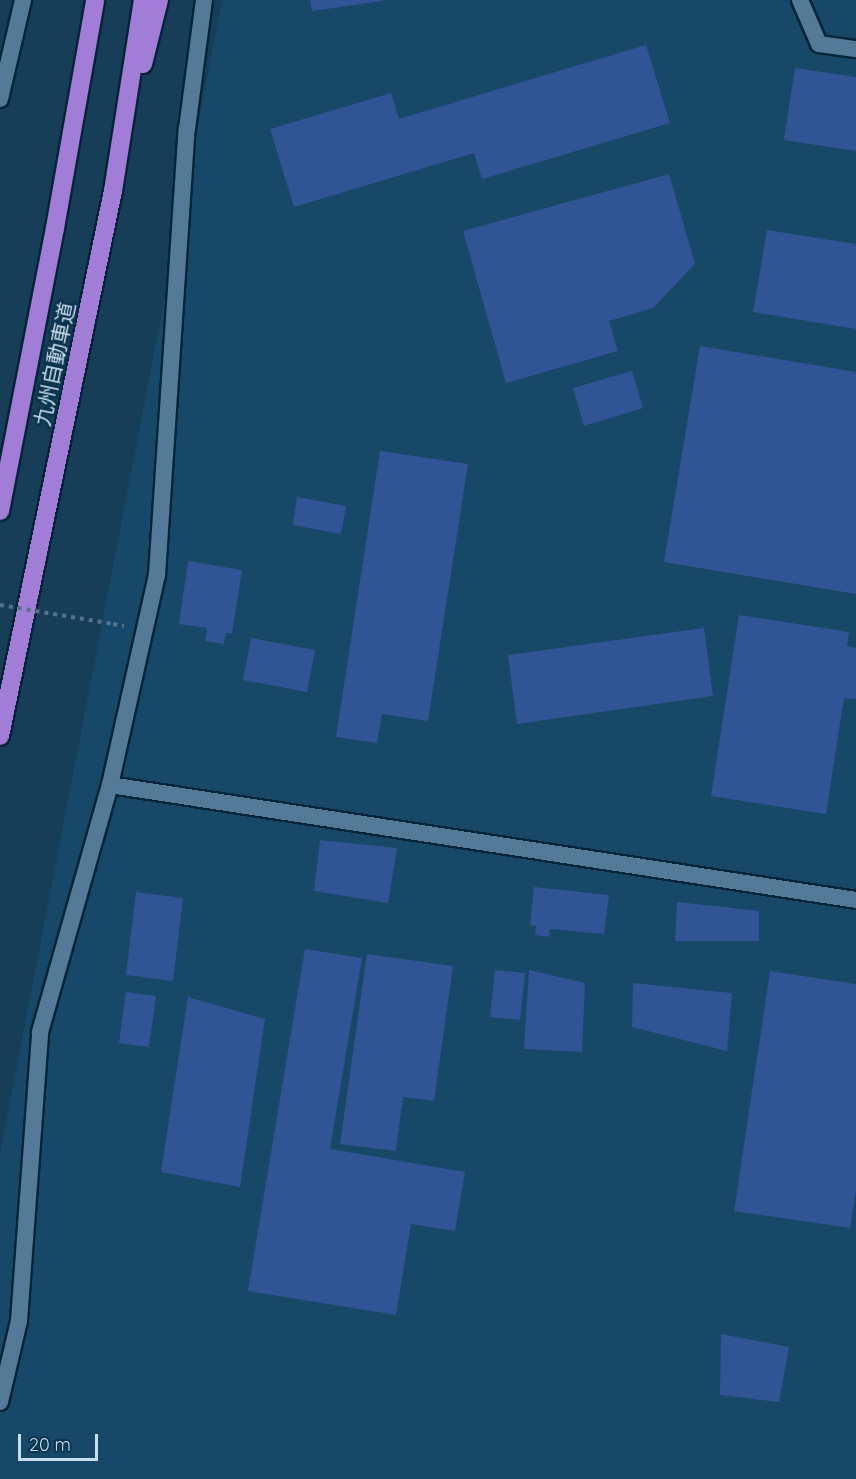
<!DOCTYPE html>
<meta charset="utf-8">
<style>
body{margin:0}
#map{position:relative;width:856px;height:1479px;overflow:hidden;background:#173e58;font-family:Quicksand,"Noto Sans JP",sans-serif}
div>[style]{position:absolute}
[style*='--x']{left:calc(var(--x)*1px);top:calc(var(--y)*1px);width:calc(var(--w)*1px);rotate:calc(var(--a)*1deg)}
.built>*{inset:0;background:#184867}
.building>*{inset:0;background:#315494}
.path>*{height:4px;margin-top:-2px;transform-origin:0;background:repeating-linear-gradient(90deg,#527389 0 4.5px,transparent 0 9px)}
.roads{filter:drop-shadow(2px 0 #062438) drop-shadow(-2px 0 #062438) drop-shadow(0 2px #062438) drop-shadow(0 -2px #062438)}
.minor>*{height:16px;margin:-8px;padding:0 8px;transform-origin:8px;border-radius:8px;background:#537b98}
.motorway>*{height:18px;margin:-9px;padding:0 9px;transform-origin:9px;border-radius:9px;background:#a17dd7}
.path-bridge>*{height:4px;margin-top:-2px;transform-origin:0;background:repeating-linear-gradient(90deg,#527389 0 4.5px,transparent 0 9px)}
span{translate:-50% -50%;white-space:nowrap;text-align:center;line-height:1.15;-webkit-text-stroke:5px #0a344d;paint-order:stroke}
.street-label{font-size:21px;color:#c7dcec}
.scale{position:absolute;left:18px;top:1434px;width:80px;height:27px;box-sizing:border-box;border:3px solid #c7dcec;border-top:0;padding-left:8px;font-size:18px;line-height:21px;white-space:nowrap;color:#c7dcec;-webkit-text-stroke:4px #0a344d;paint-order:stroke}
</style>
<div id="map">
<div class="built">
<i style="clip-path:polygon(222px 0,856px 0,856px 1479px,0 1479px,0 1154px)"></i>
</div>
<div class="building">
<i style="clip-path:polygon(310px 0,382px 0,382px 1px,312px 11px)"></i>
<i style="clip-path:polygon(646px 45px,670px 123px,482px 179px,474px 153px,294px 207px,270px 129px,391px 93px,399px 119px)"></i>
<i style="clip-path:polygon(795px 68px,856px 77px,856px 151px,784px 140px)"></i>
<i style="clip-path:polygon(669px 174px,695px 264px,653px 308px,609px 321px,618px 351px,506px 383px,463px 231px)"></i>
<i style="clip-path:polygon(767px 230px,856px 244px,856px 329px,753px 312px)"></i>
<i style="clip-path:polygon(700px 346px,856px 372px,856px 594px,664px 562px)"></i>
<i style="clip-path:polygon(632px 371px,643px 408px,584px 426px,573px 388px)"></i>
<i style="clip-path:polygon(380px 451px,468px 464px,428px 721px,382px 714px,377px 743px,336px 737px)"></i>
<i style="clip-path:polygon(297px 497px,346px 506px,341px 534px,293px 525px)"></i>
<i style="clip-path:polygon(188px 561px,242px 570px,232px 633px,226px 633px,224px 644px,205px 641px,207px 628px,179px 624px)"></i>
<i style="clip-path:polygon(739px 615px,849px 632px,847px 646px,856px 648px,856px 699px,844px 698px,826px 814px,711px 796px)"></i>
<i style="clip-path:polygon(704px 628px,713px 696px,517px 724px,508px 655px)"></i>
<i style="clip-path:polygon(251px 638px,315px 650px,307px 692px,243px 680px)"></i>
<i style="clip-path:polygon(320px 840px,397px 848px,388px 903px,314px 891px)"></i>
<i style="clip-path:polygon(534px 887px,609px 895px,604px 934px,550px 929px,549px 937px,535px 935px,536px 926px,530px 925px)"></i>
<i style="clip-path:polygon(136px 892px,183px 898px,173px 981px,126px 975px)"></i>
<i style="clip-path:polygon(677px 902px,759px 911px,759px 941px,675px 941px)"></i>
<i style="clip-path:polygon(305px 949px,362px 958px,330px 1149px,465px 1172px,455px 1231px,411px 1224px,396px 1315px,248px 1291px)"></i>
<i style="clip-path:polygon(367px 954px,453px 966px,434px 1101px,403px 1097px,396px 1151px,340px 1144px)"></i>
<i style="clip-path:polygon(495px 970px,525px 973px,520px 1020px,490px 1017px)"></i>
<i style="clip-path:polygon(529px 970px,585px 983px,582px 1052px,524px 1049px)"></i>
<i style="clip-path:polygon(770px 971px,856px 984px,856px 1190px,850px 1228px,734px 1211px)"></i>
<i style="clip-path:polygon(633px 983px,732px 993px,727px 1051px,632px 1027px)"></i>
<i style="clip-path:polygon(126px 992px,156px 996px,149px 1047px,119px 1043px)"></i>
<i style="clip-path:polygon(188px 997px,265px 1019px,240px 1187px,161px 1172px)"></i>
<i style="clip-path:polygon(721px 1334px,789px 1347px,779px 1402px,720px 1395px)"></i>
</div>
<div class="path">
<i style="--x:113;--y:624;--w:11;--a:10"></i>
</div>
<div class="roads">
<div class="minor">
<i style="--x:800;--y:0;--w:48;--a:66.6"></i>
<i style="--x:819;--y:44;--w:37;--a:8"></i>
<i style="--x:0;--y:99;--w:102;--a:-76.9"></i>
<i style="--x:110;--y:785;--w:755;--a:8.76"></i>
<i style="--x:0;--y:1402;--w:83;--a:-76.8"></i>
<i style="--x:19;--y:1321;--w:290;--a:-85.8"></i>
<i style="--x:40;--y:1032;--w:257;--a:-74.2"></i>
<i style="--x:110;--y:785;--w:215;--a:-77.4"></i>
<i style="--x:157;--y:575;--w:447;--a:-86.2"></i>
<i style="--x:187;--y:129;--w:130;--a:-82.5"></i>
</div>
<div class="motorway">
<i style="--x:143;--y:64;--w:66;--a:-76"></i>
<i style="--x:0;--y:511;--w:288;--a:-79"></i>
<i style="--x:55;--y:228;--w:231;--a:-80"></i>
<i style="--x:0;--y:736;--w:557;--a:-78.29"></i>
<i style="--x:113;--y:191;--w:193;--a:-81.1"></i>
</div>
</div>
<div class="path-bridge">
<i style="--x:0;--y:605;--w:115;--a:9.5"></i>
</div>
<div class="street-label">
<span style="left:54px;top:364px;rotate:-78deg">九州自動車道</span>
</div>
<div class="scale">20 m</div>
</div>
